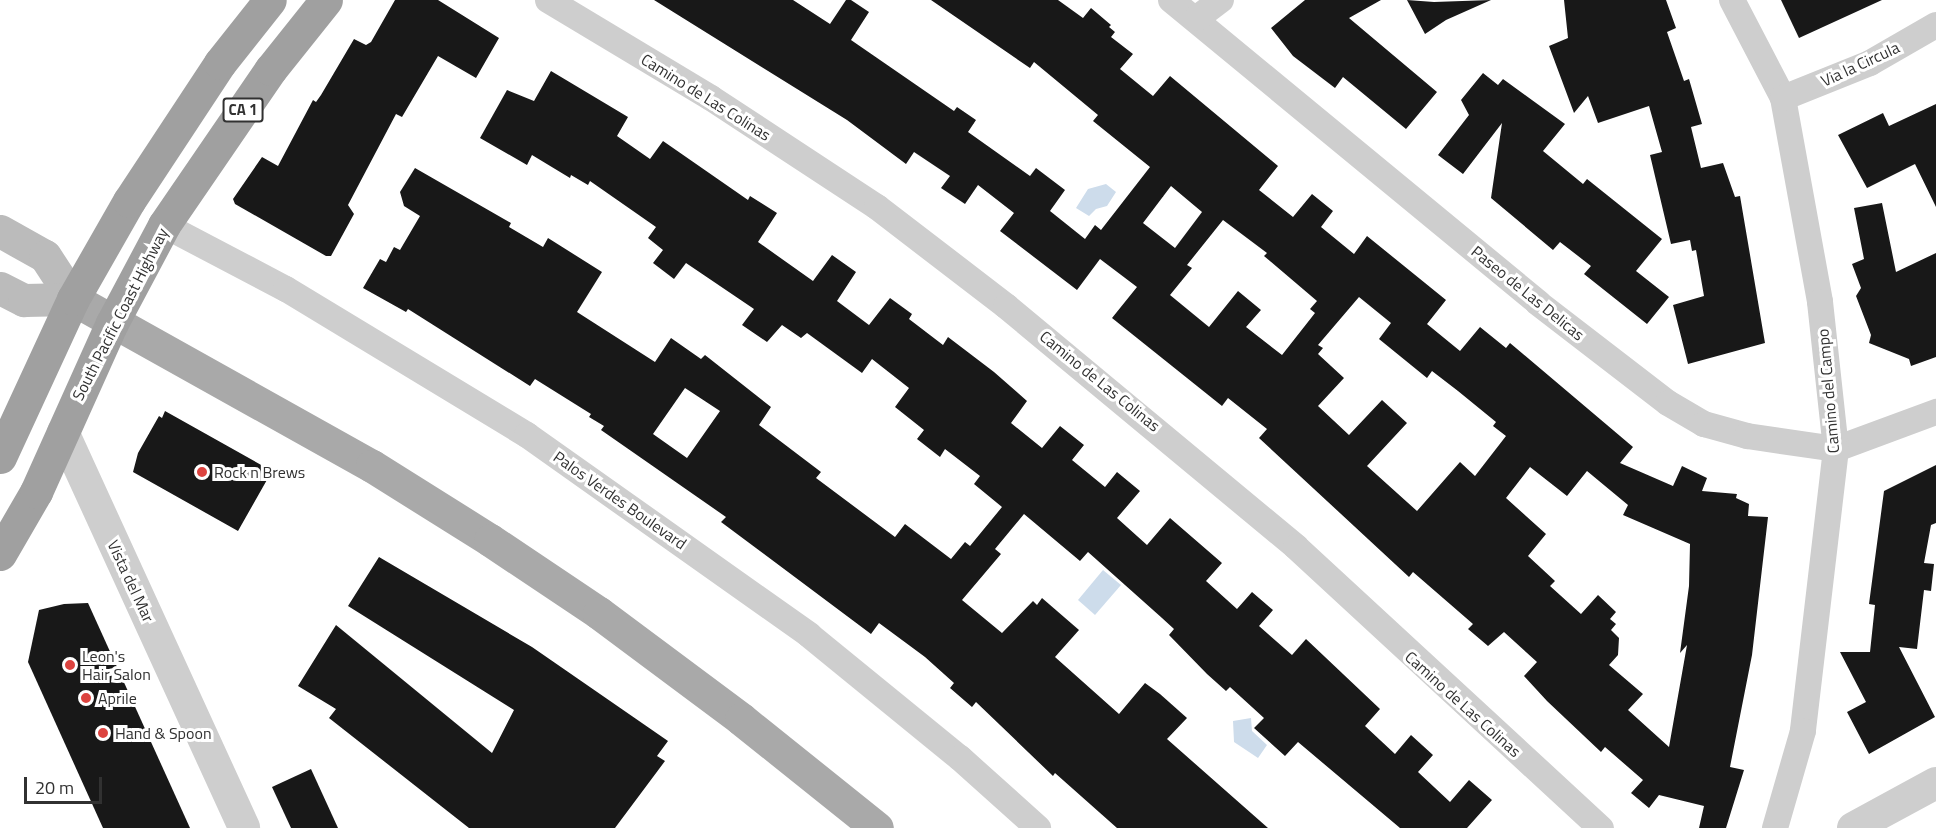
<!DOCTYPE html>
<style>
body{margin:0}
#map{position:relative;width:1936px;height:828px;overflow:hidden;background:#fff;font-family:"Titillium Web",sans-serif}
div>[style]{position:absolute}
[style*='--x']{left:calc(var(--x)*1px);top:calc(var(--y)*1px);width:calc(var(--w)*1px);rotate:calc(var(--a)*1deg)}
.water>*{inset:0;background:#cddceb}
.building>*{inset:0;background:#181818}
.minor>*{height:26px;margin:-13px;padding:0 13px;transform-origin:13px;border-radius:13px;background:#cecece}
.tertiary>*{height:32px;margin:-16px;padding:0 16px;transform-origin:16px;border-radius:16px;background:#cecece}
.secondary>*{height:33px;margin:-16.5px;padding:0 16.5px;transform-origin:16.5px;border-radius:16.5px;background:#bbb}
.primary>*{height:33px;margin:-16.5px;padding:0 16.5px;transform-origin:16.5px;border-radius:16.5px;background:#a9a9a9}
.trunk>*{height:33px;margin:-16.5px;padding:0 16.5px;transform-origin:16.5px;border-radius:16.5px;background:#a0a0a0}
.dots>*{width:16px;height:16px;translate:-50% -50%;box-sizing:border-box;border:3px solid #fff;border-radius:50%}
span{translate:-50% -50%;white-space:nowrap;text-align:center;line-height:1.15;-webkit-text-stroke:6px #fff;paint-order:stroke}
.shield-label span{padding:2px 4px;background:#fff;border:2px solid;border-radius:4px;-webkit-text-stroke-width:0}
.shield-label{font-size:15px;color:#313131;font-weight:700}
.street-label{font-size:16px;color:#313131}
.poi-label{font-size:16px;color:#313131}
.left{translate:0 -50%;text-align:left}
.scale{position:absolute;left:24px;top:777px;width:78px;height:27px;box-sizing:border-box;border:3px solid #313131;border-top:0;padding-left:8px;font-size:18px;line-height:21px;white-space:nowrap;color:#313131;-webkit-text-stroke:4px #fff;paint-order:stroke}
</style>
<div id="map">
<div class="water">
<i style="clip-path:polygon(1106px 184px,1116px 192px,1107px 206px,1096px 209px,1089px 216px,1076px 208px,1088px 189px)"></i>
<i style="clip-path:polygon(1103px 570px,1121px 585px,1095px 615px,1078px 600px)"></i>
<i style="clip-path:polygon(1251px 718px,1252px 731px,1267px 745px,1258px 758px,1234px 742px,1233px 721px)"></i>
</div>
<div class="building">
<i style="clip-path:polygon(395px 0,438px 0,499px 38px,476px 78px,438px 56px,402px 117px,396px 114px,348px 205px,354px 214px,331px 256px,326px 256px,235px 204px,233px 199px,262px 157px,278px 166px,313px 100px,316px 102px,321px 95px,354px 39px,366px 45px,371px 42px)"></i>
<i style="clip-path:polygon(evenodd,654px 0,793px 0,830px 24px,846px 0,851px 0,869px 12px,851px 40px,954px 111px,957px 107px,976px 120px,968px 132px,1030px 176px,1036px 168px,1065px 190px,1050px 211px,1085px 239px,1095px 225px,1101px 230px,1150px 167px,1093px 121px,1098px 115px,1034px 62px,1030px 68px,931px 0,1058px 0,1083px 18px,1091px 8px,1111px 25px,1109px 27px,1115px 32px,1111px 37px,1133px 54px,1120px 69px,1153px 96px,1170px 76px,1278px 166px,1259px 190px,1293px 217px,1312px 194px,1333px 211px,1321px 227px,1354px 254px,1367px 236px,1446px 300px,1427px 324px,1460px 351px,1480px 327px,1506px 348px,1510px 343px,1633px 447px,1620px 463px,1673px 486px,1682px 466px,1707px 478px,1702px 491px,1737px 494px,1736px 498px,1749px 504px,1748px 516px,1768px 517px,1752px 655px,1730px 767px,1744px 770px,1726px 828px,1699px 828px,1704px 806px,1659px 795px,1649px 808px,1631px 793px,1643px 780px,1605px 747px,1601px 752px,1547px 701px,1524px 676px,1537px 662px,1504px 632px,1488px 646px,1468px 629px,1473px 624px,1413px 572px,1409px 577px,1259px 438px,1267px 429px,1228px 398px,1222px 406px,1112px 318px,1137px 287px,1100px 259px,1077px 290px,1000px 231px,1014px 213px,978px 185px,965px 204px,941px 188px,950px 176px,914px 152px,906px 164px,847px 120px,654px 0,1171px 186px,1202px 212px,1175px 248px,1143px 223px,1171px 186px,654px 0,1223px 220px,1267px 253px,1264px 256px,1317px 301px,1310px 309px,1315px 313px,1282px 355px,1246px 327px,1261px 310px,1238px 291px,1209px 327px,1170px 295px,1192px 268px,1187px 265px,1223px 220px,654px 0,1359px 297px,1391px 323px,1379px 339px,1427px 378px,1432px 371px,1458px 391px,1496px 422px,1493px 426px,1506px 436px,1475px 476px,1460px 462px,1417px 511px,1367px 466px,1407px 423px,1382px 400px,1349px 435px,1318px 406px,1344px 378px,1318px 354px,1323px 348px,1318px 345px,1359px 297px,654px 0,1530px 467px,1567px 496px,1587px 471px,1628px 505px,1623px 515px,1690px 544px,1689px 586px,1680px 653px,1687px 645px,1669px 747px,1628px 710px,1643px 694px,1609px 665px,1618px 655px,1619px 638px,1611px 630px,1616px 624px,1610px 619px,1616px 612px,1598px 595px,1581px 614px,1550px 586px,1555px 581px,1528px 556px,1546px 534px,1506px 498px,1530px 467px)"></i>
<i style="clip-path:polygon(1305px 0,1381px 0,1349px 18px,1437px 92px,1406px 129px,1343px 77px,1335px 88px,1293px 56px,1271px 28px)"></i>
<i style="clip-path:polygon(1407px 0,1434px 2px,1491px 0,1446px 20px,1425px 34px)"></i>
<i style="clip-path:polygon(1564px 0,1666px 0,1676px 28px,1667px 32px,1684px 81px,1689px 79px,1702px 124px,1691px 127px,1701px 168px,1723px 163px,1735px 197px,1740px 196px,1765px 343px,1688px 364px,1673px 305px,1704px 296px,1696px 250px,1692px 251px,1690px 240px,1671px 244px,1650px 155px,1662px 152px,1649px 106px,1598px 123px,1588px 96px,1574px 113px,1549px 46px,1568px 38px)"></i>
<i style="clip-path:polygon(1781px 0,1882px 0,1799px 38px)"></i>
<i style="clip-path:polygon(evenodd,551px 71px,628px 117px,617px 136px,650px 159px,663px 141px,748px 200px,750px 196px,777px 213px,758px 242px,813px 281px,832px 255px,856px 272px,837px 301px,869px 325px,890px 298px,912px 314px,909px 319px,943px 345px,948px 337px,994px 372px,1027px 401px,1011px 423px,1042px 448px,1060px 426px,1084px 445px,1072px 460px,1105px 487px,1117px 472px,1140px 491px,1117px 518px,1147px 545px,1170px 518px,1222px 563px,1206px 581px,1237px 609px,1252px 592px,1273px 610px,1259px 626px,1292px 655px,1306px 639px,1380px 709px,1365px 726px,1395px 754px,1411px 735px,1433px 755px,1418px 772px,1450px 802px,1469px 780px,1492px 800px,1467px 828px,1400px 828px,1298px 742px,1285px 756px,1254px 728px,1264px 718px,1230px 687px,1226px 691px,1207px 674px,1169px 635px,1174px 629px,1162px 618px,1088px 552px,1080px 561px,1024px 514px,995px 549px,1001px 554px,962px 600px,1002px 633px,1033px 601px,1037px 605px,1042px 598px,1079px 630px,1055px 657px,1119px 714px,1145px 683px,1160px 694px,1187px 718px,1167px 739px,1268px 828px,1117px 828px,1055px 773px,1053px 776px,976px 702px,972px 707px,950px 688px,954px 683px,925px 657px,879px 623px,871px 634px,721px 522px,726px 517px,601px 430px,604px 426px,589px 417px,591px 414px,535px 379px,530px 386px,408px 309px,406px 312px,363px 288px,380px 259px,386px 262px,394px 247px,400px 250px,420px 216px,404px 206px,400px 192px,415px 168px,511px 223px,509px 227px,543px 247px,548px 238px,602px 272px,577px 312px,655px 362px,671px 338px,701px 359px,705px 355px,771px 407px,759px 425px,821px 472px,816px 478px,895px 537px,905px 524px,951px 559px,965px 542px,970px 546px,1002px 507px,974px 484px,980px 476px,945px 449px,940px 457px,917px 439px,924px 430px,895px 407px,909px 388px,872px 359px,862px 373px,807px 333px,801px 338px,782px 325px,767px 342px,742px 325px,754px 309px,686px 263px,674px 279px,653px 263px,663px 250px,648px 238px,656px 227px,590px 181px,588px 185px,571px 175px,570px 178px,532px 155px,527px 165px,480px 138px,507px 90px,534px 101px,551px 71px,685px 388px,720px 411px,687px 458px,653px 434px,685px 388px)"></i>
<i style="clip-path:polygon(1483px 73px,1498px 85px,1503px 79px,1565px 124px,1543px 151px,1583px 184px,1587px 179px,1662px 239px,1636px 271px,1669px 297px,1647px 324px,1584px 274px,1591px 266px,1560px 242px,1553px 250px,1491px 198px,1502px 123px,1463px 174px,1438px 155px,1469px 115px,1461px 100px)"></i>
<i style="clip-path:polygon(1936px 104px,1936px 207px,1915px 164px,1867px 188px,1838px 135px,1883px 113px,1889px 126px)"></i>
<i style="clip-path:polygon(1882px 203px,1896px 272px,1936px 253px,1936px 357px,1911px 366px,1909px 359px,1869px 343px,1871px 335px,1856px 296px,1861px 288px,1852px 264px,1864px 259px,1854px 208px)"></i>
<i style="clip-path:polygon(165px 411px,272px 471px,238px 531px,133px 472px,138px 453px,159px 416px,162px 418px)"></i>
<i style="clip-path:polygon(1936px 465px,1936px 523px,1931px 525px,1924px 563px,1934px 564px,1931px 591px,1924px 590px,1917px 649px,1899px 647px,1935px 717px,1869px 754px,1847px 712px,1866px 702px,1840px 652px,1870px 652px,1875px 605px,1869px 604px,1884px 491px)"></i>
<i style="clip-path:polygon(379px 557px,532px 647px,668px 741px,657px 756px,665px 761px,615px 828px,469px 828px,329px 718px,336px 709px,298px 686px,336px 625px,492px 753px,514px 710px,348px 606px)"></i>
<i style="clip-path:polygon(88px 603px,190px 828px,103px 828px,28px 662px,39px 610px,64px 604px)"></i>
<i style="clip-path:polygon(311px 769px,338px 828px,291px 828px,272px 787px)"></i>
</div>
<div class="minor">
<i style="--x:548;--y:0;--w:190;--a:31"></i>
<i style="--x:711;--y:98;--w:199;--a:33.3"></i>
<i style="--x:877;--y:207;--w:163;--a:37.5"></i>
<i style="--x:1006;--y:306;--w:377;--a:39.7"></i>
<i style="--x:1296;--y:547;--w:415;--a:42.7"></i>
<i style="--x:1171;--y:0;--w:476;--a:39.5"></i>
<i style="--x:1538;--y:303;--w:164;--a:37.6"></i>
<i style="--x:1668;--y:403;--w:42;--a:30.3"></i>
<i style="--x:1704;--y:424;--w:45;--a:15.6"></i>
<i style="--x:1747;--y:436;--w:90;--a:8.3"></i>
<i style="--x:1836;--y:449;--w:107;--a:-20.3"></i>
<i style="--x:1732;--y:0;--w:110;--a:62.5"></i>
<i style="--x:1783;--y:98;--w:207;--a:79.7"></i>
<i style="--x:1820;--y:302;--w:148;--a:83.8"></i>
<i style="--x:1836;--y:449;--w:284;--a:96.7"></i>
<i style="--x:1803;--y:731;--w:101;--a:106.1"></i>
<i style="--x:1197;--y:18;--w:30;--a:-37"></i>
<i style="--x:1783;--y:98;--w:94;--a:-21.9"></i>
<i style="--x:1870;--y:63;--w:76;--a:-29.9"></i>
<i style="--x:164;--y:225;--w:138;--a:27.7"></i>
<i style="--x:286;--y:289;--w:282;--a:31.2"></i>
<i style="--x:527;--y:435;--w:346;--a:35.3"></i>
<i style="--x:809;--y:635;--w:195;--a:39.2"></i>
<i style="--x:960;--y:758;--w:105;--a:41.9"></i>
</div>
<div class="tertiary">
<i style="--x:63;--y:432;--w:435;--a:65.4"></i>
<i style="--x:1853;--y:828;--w:94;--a:-28.5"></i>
</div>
<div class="secondary">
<i style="--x:0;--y:231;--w:51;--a:29.1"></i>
<i style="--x:45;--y:256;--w:51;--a:56.9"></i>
<i style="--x:0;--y:288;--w:27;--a:27"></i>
<i style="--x:24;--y:300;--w:49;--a:-1.2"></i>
</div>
<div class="primary">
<i style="--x:73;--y:299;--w:342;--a:29.2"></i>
<i style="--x:372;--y:466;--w:139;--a:32.1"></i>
<i style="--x:490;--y:540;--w:131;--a:33.8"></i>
<i style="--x:599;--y:613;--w:177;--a:36.7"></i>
<i style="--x:741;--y:719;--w:174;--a:38.7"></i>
</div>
<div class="trunk">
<i style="--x:0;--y:457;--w:174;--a:-65.2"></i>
<i style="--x:73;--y:299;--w:113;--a:-60.3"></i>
<i style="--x:129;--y:201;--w:165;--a:-56.6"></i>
<i style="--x:220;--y:63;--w:80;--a:-51.6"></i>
<i style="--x:0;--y:554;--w:72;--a:-59.9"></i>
<i style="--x:36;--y:492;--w:185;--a:-65.8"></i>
<i style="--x:112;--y:323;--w:111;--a:-62"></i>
<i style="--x:164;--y:225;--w:189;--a:-55.6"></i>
<i style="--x:271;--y:69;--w:88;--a:-51.4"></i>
</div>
<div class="dots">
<i style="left:202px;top:472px;background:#dc433f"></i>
<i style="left:70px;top:665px;background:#dc433f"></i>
<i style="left:86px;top:698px;background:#dc433f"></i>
<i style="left:103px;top:733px;background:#dc433f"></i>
</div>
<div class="shield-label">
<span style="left:243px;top:110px">CA 1</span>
</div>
<div class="street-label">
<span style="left:1860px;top:64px;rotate:-25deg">Via la Circula</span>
<span style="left:706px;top:97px;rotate:32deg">Camino de Las Colinas</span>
<span style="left:1528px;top:293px;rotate:39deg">Paseo de Las Delicas</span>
<span style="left:120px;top:314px;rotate:-63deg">South Pacific Coast Highway</span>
<span style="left:1100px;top:381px;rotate:39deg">Camino de Las Colinas</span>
<span style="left:1828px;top:391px;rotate:-95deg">Camino del Campo</span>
<span style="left:620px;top:500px;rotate:35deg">Palos Verdes Boulevard</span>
<span style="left:131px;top:581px;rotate:65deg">Vista del Mar</span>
<span style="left:1463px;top:704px;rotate:42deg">Camino de Las Colinas</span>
</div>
<div class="poi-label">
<span class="left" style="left:214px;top:472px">Rock n Brews</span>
<span class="left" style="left:82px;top:665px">Leon's<br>Hair Salon</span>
<span class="left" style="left:98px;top:698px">Aprile</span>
<span class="left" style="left:115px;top:733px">Hand &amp; Spoon</span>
</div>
<div class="scale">20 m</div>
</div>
